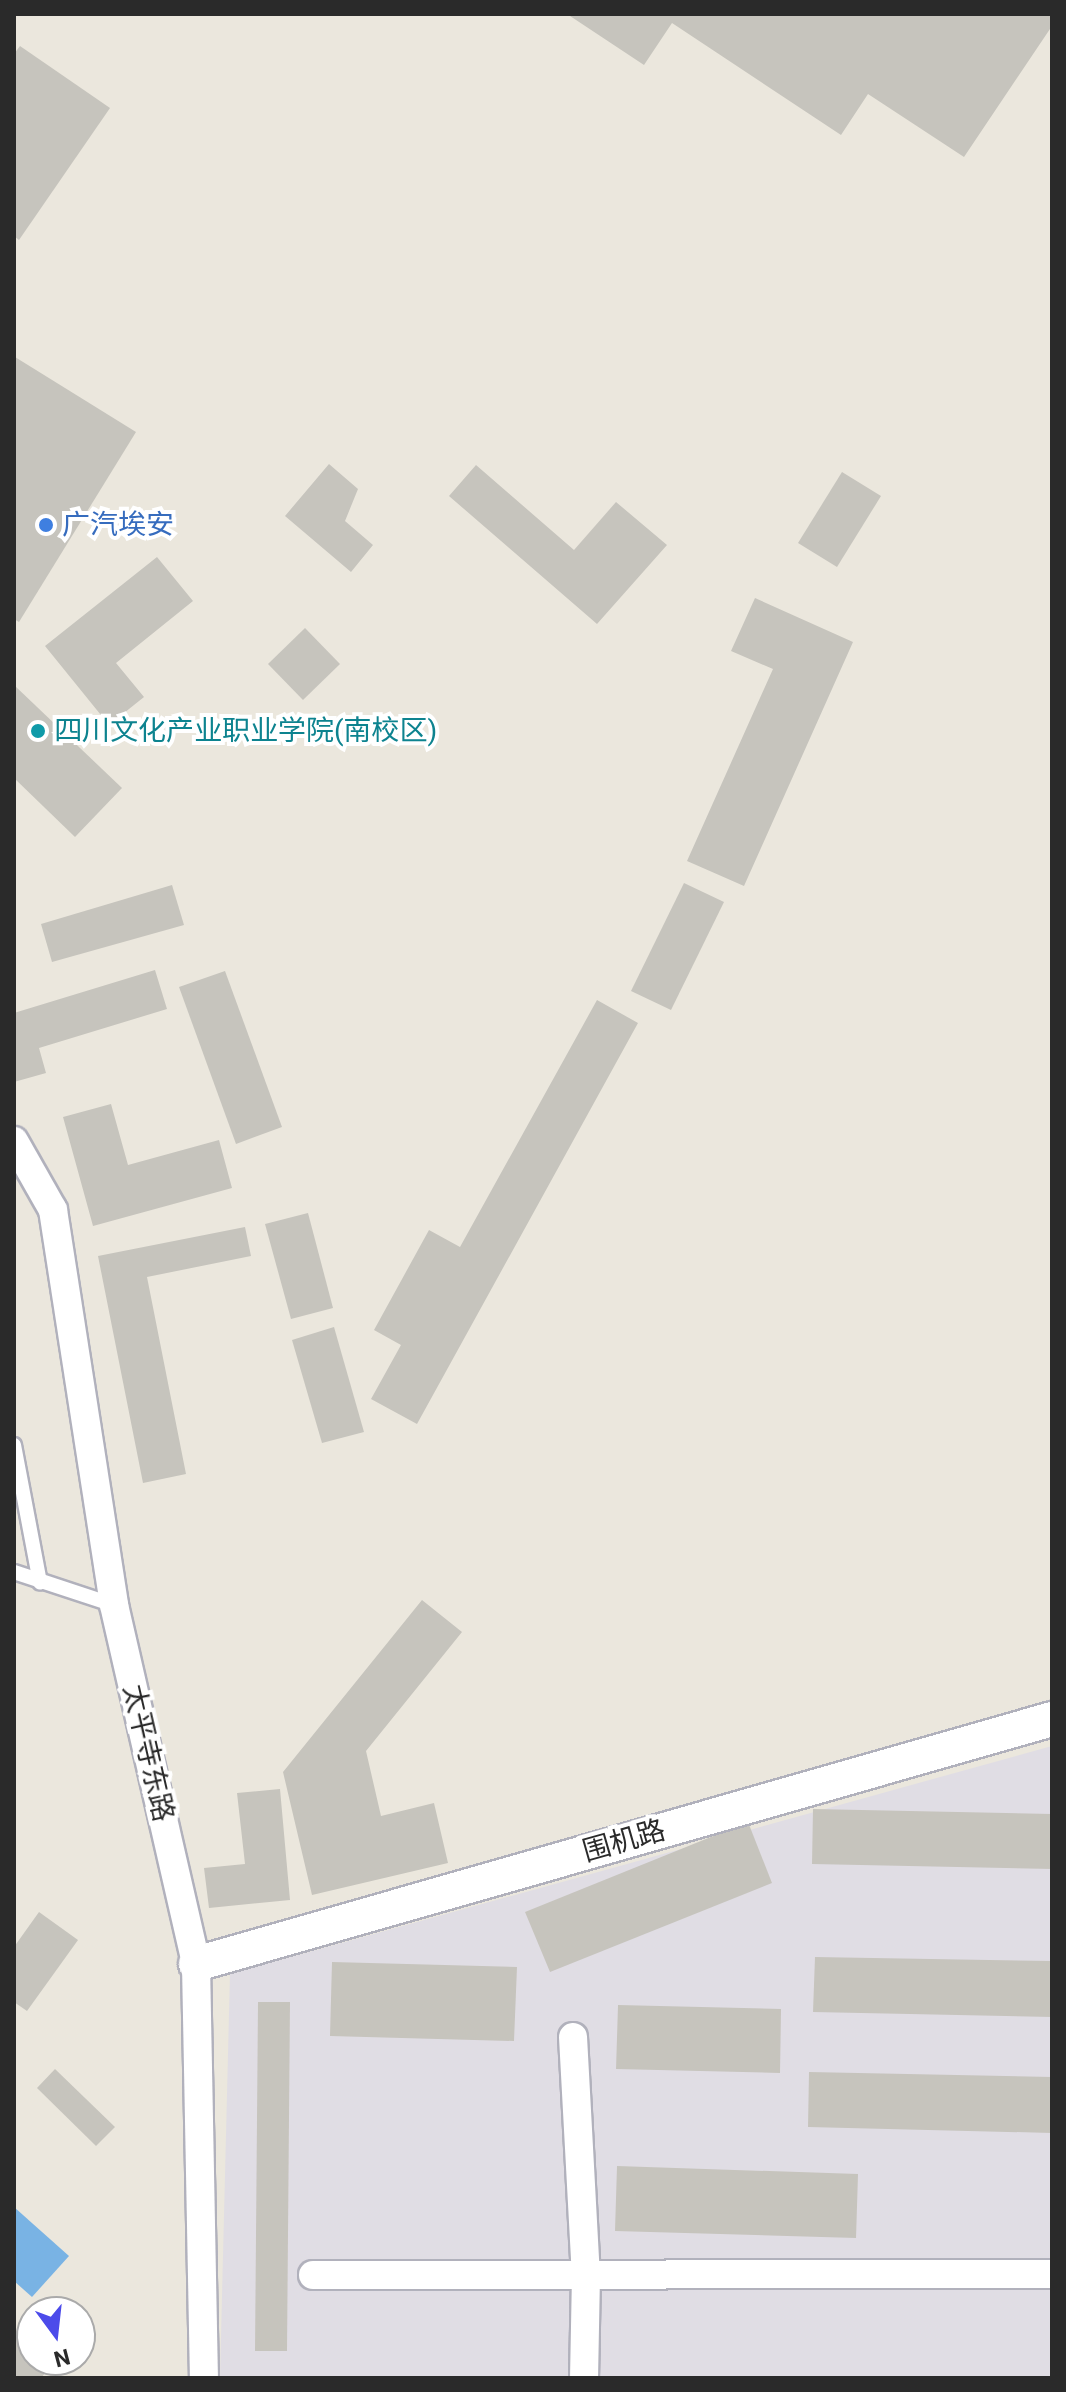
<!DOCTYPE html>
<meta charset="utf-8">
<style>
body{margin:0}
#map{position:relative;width:1066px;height:2392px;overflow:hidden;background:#ebe7dd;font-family:Roboto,"Noto Sans SC",sans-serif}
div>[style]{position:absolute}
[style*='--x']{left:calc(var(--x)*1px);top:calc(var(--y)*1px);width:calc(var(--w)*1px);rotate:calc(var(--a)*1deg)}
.industrial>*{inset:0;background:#e0dde4}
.water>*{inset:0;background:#79b3e4}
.building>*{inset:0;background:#c6c4bd}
.roads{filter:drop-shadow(2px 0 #b1b1bc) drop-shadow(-2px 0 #b1b1bc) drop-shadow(0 2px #b1b1bc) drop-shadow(0 -2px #b1b1bc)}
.service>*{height:14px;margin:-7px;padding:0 7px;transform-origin:7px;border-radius:7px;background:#fff}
.minor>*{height:28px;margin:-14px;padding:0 14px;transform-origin:14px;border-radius:14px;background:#fff}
.tertiary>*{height:34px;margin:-17px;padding:0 17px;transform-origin:17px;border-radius:17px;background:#fff}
.dots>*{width:22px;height:22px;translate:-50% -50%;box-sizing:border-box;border:4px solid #fff;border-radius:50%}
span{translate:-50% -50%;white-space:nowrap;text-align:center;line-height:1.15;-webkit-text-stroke:8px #fff;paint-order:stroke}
.shop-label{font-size:28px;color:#366cbe}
.left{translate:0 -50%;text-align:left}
.culture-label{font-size:28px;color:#0d838f}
.street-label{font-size:28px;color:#2a2a2a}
.frame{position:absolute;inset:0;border:16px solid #2a2a2a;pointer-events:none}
.north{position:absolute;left:16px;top:2296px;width:80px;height:80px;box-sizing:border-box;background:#fff;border:2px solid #aaa;border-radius:50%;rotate:165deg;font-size:22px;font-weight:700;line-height:32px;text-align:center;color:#2a2a2a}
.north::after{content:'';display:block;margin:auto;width:28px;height:36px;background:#4c4bea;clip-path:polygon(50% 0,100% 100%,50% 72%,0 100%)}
</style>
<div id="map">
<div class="industrial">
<i style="clip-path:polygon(1052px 1746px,1052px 2378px,220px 2378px,230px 1974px)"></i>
</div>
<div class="water">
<i style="clip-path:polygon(14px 2207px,69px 2256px,32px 2297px,14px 2281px)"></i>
</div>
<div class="building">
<i style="clip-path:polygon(567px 14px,1052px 14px,1052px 26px,964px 157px,868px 94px,841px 135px,672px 23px,644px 65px)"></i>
<i style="clip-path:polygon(20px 46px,110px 108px,19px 240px,14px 236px,14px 54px)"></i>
<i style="clip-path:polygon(15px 357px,136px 432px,19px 622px,14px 619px)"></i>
<i style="clip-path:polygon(329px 464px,358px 489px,345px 521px,373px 545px,351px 572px,285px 516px)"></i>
<i style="clip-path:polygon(476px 465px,574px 550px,616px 502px,667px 545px,597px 624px,449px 496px)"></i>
<i style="clip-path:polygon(842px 472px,881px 496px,837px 567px,798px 543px)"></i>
<i style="clip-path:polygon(157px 557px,193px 601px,116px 663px,144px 697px,109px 725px,45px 646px)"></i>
<i style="clip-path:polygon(755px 598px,853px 642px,744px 886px,687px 861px,773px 669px,731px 651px)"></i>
<i style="clip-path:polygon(305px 628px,340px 664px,303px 700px,268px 664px)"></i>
<i style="clip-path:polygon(14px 685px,122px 788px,75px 837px,14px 778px)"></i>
<i style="clip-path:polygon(684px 883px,724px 902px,671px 1010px,631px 991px)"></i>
<i style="clip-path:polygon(172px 885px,184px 925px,52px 962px,41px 924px)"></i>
<i style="clip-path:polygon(155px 970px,167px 1009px,39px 1048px,46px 1073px,14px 1082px,14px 1013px)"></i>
<i style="clip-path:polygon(225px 971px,282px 1127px,236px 1144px,179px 987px)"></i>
<i style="clip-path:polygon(597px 1000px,638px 1023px,417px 1424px,371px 1399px,401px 1345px,374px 1330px,429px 1230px,460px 1247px)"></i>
<i style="clip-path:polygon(111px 1104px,128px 1165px,219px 1140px,232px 1188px,93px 1226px,63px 1117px)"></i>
<i style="clip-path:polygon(308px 1213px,333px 1308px,291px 1319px,265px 1224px)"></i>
<i style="clip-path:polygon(245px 1227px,251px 1256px,147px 1277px,186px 1474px,143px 1483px,98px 1256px)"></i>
<i style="clip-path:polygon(334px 1327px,364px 1432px,322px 1443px,292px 1340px)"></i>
<i style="clip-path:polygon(422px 1600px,462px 1632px,366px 1751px,381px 1816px,434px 1803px,448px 1863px,312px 1895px,283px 1772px)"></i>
<i style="clip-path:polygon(280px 1789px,290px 1900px,209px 1908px,204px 1868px,245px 1864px,237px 1793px)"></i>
<i style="clip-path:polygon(813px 1809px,1052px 1814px,1052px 1869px,812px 1864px)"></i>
<i style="clip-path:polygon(748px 1822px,772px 1883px,550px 1972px,525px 1912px)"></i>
<i style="clip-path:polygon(39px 1912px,78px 1940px,27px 2011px,14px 2002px,14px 1947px)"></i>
<i style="clip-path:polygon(815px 1957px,1052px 1961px,1052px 2017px,813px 2012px)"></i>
<i style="clip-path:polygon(332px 1962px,517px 1967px,514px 2041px,330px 2036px)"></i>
<i style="clip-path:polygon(258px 2002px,290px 2002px,287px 2351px,255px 2351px)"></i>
<i style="clip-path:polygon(618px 2005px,781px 2009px,780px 2073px,616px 2069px)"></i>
<i style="clip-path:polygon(55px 2069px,115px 2127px,96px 2146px,37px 2088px)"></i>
<i style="clip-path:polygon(809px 2072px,1052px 2077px,1052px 2133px,808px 2127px)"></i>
<i style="clip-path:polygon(617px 2166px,858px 2174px,856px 2238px,615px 2231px)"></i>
<i style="clip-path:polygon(14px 2336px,32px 2351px,32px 2360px,51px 2366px,41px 2378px,14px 2378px)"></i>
</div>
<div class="roads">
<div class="service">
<i style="--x:14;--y:1445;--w:140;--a:79.3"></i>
<i style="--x:14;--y:1572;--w:105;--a:18.3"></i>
</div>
<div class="minor">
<i style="--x:14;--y:1141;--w:79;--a:60.5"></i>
<i style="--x:53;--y:1210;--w:400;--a:81.2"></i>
<i style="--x:114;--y:1605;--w:368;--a:77.1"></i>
<i style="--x:196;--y:1964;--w:414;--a:88.9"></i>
<i style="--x:573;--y:2037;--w:238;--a:86.9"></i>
<i style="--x:586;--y:2275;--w:103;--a:91.1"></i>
<i style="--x:313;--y:2275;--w:739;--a:-0.08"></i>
</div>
<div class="tertiary">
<i style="--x:196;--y:1964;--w:890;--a:-15.97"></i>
</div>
</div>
<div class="dots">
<i style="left:46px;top:525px;background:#3f7fe0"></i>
<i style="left:38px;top:731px;background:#0f9aa8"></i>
</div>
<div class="shop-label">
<span class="left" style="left:62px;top:525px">广汽埃安</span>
</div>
<div class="culture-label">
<span class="left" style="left:54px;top:731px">四川文化产业职业学院(南校区)</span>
</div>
<div class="street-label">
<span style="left:148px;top:1753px;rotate:77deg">太平寺东路</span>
<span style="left:624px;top:1841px;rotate:-16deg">围机路</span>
</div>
<div class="frame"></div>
<div class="north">N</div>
</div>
